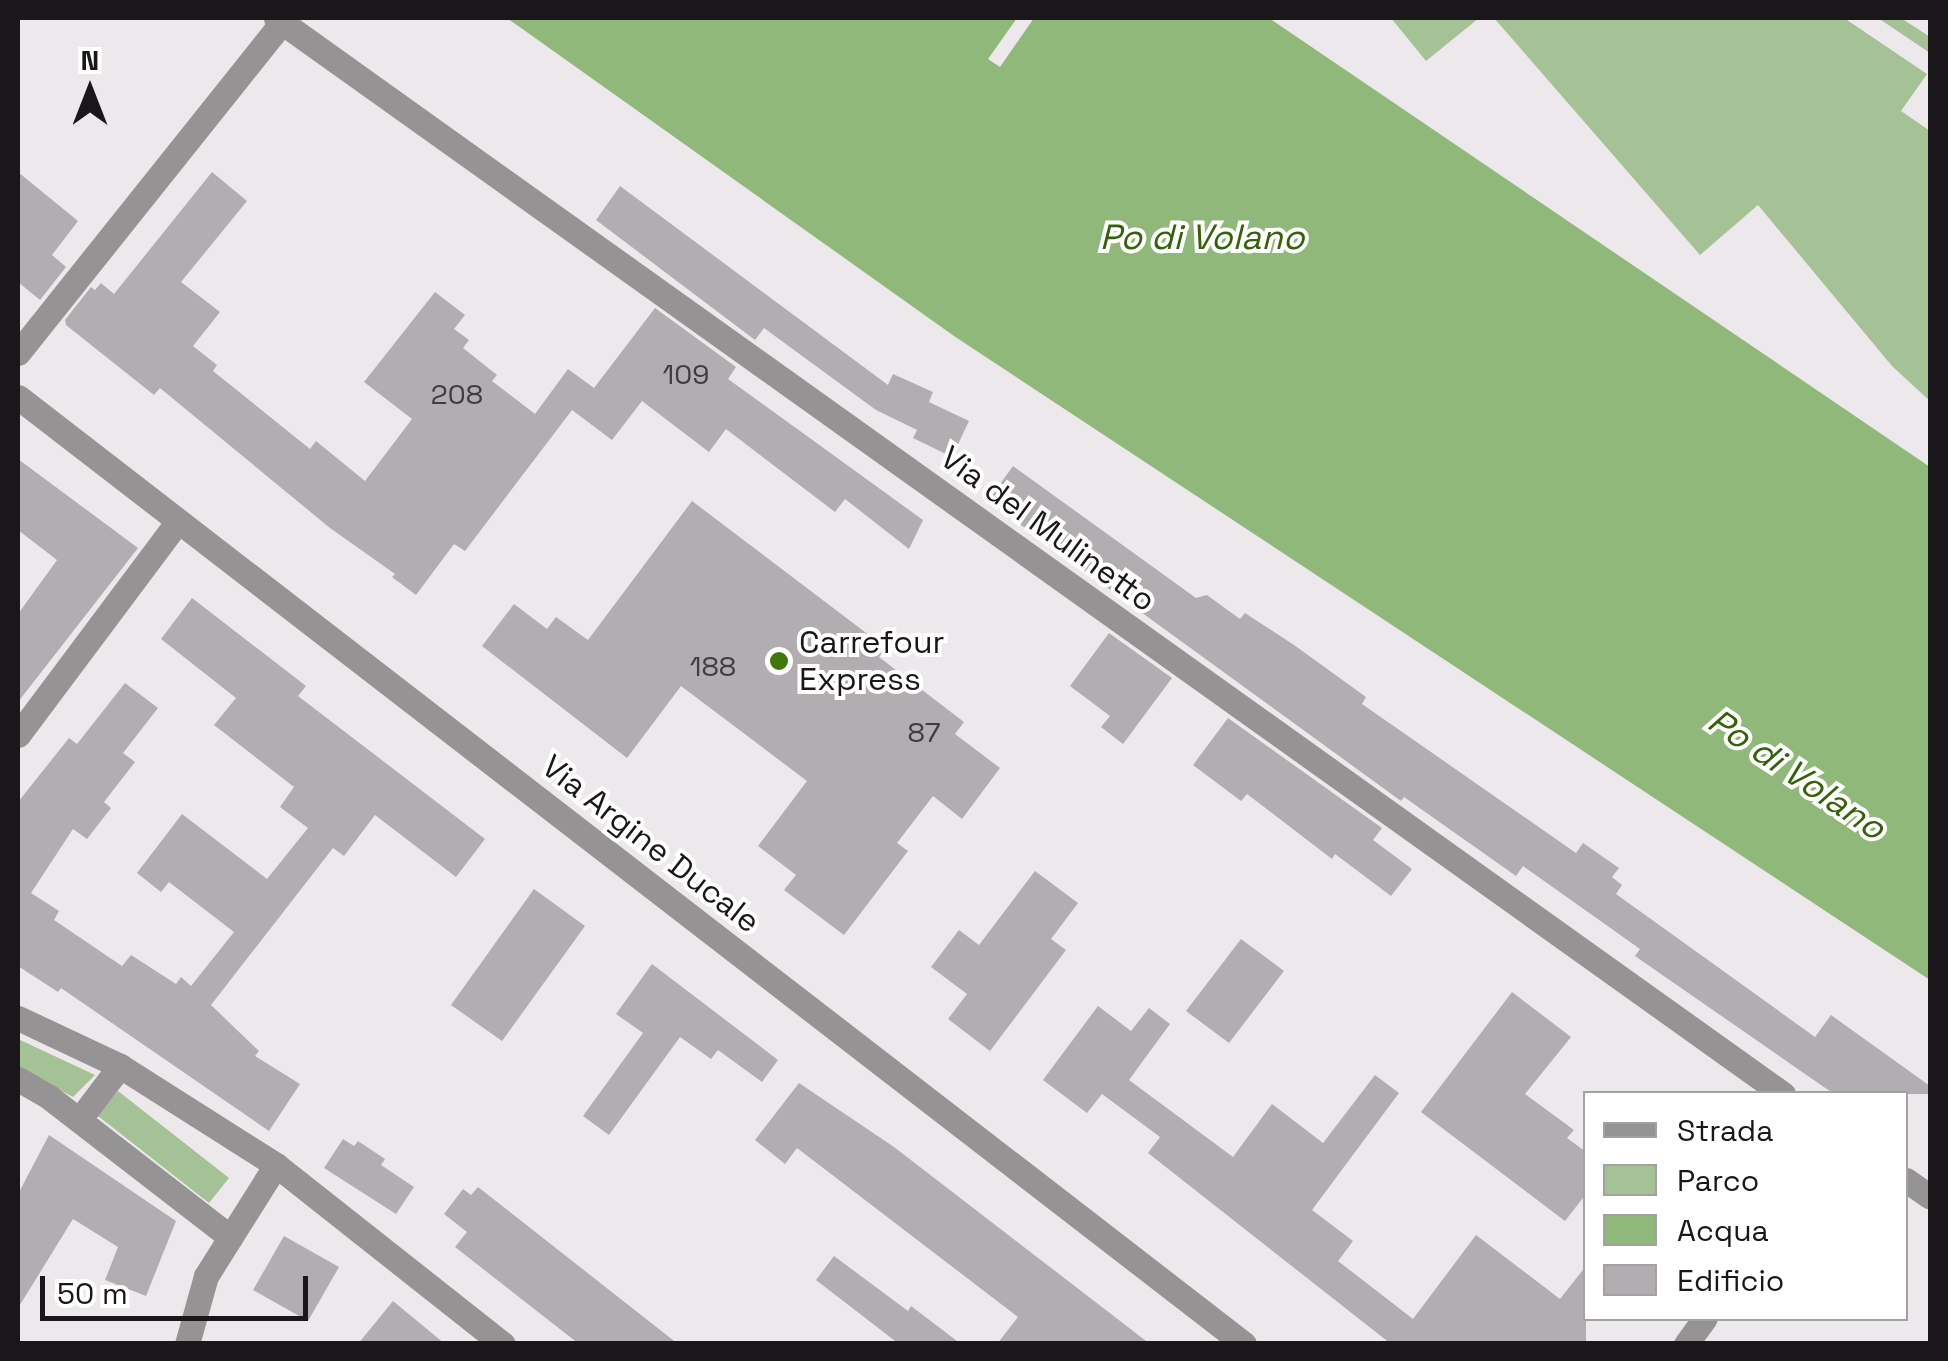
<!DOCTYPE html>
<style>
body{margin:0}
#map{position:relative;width:1948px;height:1361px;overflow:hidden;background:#ede8ec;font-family:"Space Grotesk",sans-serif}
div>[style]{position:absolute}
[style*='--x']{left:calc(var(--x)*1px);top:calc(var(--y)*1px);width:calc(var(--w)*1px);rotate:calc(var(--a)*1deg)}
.green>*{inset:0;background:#a5c196}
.water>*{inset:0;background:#91b87b}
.pier>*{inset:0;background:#ede8ec}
.building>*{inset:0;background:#b1adb1}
.minor>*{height:25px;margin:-12.5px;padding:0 12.5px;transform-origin:12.5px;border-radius:12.5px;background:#959394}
.dots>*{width:28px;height:28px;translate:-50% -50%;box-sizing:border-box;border:5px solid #fff;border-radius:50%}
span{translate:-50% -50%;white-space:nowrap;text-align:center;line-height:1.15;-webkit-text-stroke:8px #fff;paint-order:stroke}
.number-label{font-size:28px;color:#3f3c3f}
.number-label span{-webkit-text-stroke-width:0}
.street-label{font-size:32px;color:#191719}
.poi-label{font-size:32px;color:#191719}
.left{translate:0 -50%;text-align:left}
.water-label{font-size:35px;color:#346208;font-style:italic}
.frame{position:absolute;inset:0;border:20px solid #191719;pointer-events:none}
.legend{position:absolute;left:1583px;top:1091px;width:325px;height:230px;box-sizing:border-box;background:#fff;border:2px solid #a3a2a3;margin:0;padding:12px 18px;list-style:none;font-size:30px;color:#191719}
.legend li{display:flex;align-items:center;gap:20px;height:50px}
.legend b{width:50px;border:2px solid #a3a2a3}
.north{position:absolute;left:40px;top:40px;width:100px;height:100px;-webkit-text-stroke:8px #fff;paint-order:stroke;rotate:0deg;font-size:28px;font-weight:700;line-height:40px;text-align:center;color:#191719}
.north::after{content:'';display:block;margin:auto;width:35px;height:45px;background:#191719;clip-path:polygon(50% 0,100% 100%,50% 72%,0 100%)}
.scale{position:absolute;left:40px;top:1276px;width:268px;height:45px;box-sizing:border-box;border:5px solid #191719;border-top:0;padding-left:12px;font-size:30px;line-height:35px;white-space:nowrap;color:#191719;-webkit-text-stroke:8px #fff;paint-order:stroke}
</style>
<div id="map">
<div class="green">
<i style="clip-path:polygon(1391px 18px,1479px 18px,1426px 61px)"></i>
<i style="clip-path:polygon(1494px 18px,1844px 18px,1927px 74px,1901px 111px,1930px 131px,1930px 401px,1892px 366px,1758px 205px,1700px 255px)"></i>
<i style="clip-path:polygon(1878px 18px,1901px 18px,1930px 37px,1930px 53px)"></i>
<i style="clip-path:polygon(18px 1039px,95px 1075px,73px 1097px,18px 1067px)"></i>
<i style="clip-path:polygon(118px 1091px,229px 1178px,209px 1203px,98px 1116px)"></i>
</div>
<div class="water">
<i style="clip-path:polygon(507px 18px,1269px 18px,1930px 467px,1930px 980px,954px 336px)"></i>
</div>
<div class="pier">
<i style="clip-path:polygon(1017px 18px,1034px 18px,1000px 67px,988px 59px)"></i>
</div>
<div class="building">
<i style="clip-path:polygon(18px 172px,78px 221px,52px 255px,66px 267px,40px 300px,18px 282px)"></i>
<i style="clip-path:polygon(212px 172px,247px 201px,181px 282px,220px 312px,193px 346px,217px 365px,213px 371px,310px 449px,316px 441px,365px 481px,412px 419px,364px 382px,435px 292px,465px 315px,454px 329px,469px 340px,463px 348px,497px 375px,492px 381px,535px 414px,568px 369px,594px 388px,655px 308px,736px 367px,728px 379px,923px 520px,909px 549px,845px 499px,835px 512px,726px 429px,709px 452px,642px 401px,612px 440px,572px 410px,465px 551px,454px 544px,416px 595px,392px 577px,395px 574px,330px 528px,160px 388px,154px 395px,66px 325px,65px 320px,91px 287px,95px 290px,101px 283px,114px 294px)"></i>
<i style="clip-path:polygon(620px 186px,888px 385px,893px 374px,933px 392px,929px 402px,969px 421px,952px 457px,913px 438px,917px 430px,876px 410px,764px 328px,755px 340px,596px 220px)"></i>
<i style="clip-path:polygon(18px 459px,138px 548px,18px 702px,18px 614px,57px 560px,18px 530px)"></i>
<i style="clip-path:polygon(1013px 466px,1196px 598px,1207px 595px,1240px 619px,1245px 613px,1294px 645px,1366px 697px,1362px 704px,1576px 853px,1583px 843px,1619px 868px,1612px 877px,1622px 885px,1616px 894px,1815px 1037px,1831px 1015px,1930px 1086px,1930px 1094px,1834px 1094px,1635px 956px,1640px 949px,1523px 866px,1516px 876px,1404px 797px,1401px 801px,988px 501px)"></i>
<i style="clip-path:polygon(692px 501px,886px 648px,879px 657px,964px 722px,955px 734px,1000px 768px,962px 819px,933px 796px,897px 843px,908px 851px,844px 935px,784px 890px,796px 875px,758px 846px,807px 781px,681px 686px,627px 758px,482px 646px,514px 604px,547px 629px,556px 617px,588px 640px)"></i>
<i style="clip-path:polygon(192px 598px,306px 686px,298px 696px,485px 839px,456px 877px,375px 815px,344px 856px,333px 848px,211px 1005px,259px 1051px,255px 1056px,300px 1084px,269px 1131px,61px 988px,58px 992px,18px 966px,18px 802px,69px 738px,77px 744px,125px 683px,158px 708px,123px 753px,135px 762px,104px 802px,111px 808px,87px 839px,73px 829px,31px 893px,59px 911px,54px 920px,122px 966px,131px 955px,176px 984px,181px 977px,191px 986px,234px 932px,169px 882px,161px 892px,137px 873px,182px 814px,267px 879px,308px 828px,280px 807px,294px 787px,214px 725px,236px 698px,161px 639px)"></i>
<i style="clip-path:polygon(1109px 633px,1172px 678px,1123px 744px,1101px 727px,1110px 716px,1070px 686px)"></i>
<i style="clip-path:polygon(1228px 718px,1382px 828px,1373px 840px,1412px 869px,1391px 896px,1335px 854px,1332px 859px,1247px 794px,1241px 801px,1193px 765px)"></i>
<i style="clip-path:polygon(1035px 871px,1078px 903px,1051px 939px,1066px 950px,990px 1051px,948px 1019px,967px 994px,931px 967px,959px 930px,979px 945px)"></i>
<i style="clip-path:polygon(534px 889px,585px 926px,502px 1041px,451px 1005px)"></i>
<i style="clip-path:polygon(1241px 939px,1284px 971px,1229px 1043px,1186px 1011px)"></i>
<i style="clip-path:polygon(652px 964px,778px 1060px,762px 1082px,718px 1050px,711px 1059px,680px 1037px,609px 1135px,583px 1116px,643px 1033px,616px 1014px)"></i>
<i style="clip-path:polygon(1512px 992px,1571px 1037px,1525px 1094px,1574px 1130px,1567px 1138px,1586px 1152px,1586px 1194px,1565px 1221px,1421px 1112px)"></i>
<i style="clip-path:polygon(1098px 1006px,1131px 1031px,1149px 1008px,1170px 1024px,1129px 1080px,1233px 1157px,1272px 1104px,1323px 1143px,1375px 1075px,1399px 1093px,1312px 1210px,1353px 1241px,1338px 1261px,1413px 1319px,1476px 1235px,1560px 1299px,1586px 1266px,1586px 1344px,1391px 1344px,1148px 1153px,1160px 1137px,1102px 1094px,1087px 1113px,1043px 1080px)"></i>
<i style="clip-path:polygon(799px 1083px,894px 1147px,1150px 1344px,997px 1344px,1018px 1317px,797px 1148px,785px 1164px,755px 1140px)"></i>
<i style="clip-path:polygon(49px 1135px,176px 1221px,146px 1296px,105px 1280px,118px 1247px,73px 1219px,18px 1308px,18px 1194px)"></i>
<i style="clip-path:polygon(343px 1139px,354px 1146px,358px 1141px,385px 1159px,381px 1165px,414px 1187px,396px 1214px,324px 1168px)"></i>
<i style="clip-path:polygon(478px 1187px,678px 1344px,579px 1344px,455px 1247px,467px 1232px,444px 1214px,463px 1189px,471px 1195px)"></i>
<i style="clip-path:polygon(284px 1236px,339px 1267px,308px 1321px,253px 1290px)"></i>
<i style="clip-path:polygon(834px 1256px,908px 1311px,911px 1306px,961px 1344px,899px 1344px,816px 1280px)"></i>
<i style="clip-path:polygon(393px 1301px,445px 1344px,358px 1344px)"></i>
</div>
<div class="minor">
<i style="--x:276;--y:18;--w:1852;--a:35.53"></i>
<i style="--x:18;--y:353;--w:423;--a:-51.4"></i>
<i style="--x:18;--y:397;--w:1549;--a:37.68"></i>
<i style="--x:18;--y:735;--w:267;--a:-53.2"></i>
<i style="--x:18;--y:1018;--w:113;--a:25.2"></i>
<i style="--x:120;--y:1066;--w:185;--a:32.4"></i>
<i style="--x:276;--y:1165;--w:289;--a:38.3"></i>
<i style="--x:18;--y:1079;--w:36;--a:30"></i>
<i style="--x:49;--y:1097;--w:229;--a:37.7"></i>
<i style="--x:79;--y:1120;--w:68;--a:-52.8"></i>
<i style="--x:1906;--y:1180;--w:29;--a:35"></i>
<i style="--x:187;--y:1344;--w:71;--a:-74.4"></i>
<i style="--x:206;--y:1276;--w:131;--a:-57.8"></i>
<i style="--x:1686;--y:1344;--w:32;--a:-54"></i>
</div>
<div class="dots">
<i style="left:779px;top:661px;background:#40780b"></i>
</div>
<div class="number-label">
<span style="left:686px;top:374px">109</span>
<span style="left:457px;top:394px">208</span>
<span style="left:713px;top:666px">188</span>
<span style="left:924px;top:732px">87</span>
</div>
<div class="street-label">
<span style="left:1048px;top:529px;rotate:36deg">Via del Mulinetto</span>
<span style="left:651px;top:844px;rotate:38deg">Via Argine Ducale</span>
</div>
<div class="poi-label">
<span class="left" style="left:799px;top:661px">Carrefour<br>Express</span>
</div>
<div class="water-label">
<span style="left:1202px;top:237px">Po di Volano</span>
<span style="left:1797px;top:774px;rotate:34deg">Po di Volano</span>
</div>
<div class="frame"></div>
<ul class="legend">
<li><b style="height:12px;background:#959394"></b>Strada</li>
<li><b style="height:28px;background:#a5c196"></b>Parco</li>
<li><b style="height:28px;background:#91b87b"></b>Acqua</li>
<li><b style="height:28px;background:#b1adb1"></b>Edificio</li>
</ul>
<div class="north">N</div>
<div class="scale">50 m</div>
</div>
